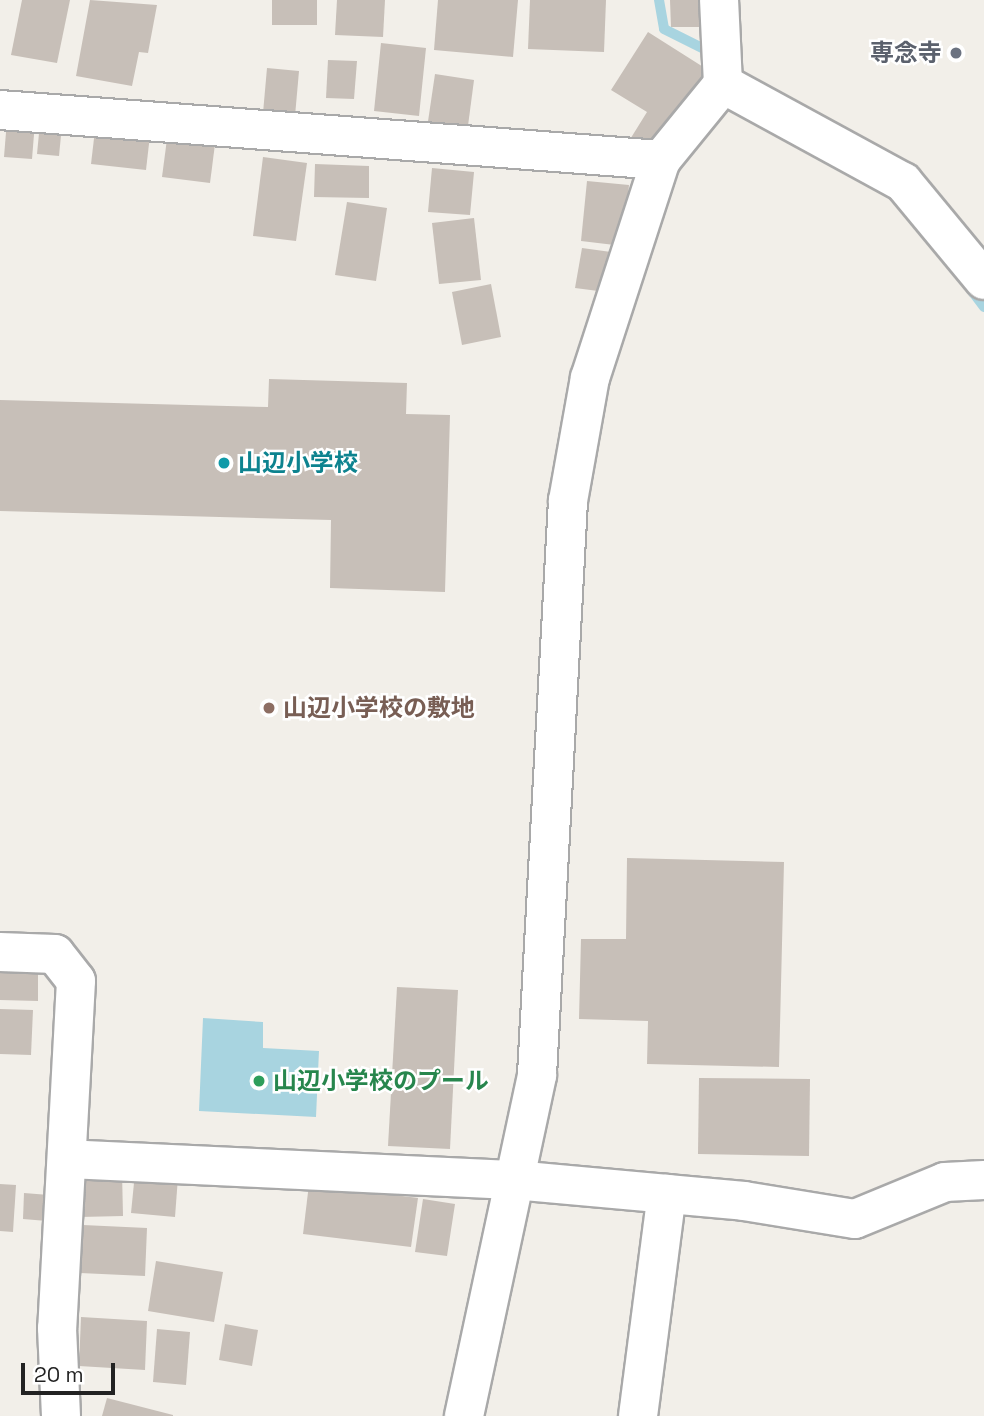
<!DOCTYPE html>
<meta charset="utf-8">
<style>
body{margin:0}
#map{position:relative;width:984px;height:1416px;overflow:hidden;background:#f2efe9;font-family:"Space Grotesk","Noto Sans JP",sans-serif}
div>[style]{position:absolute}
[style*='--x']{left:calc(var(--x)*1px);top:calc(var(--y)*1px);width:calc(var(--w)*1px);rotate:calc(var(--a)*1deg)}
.water>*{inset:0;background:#a8d4e0}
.stream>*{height:10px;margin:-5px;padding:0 5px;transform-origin:5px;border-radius:5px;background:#a8d4e0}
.building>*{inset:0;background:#c7bfb8}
.roads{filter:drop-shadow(2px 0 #a9a9a9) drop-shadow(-2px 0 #a9a9a9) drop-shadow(0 2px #a9a9a9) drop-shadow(0 -2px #a9a9a9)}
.minor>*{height:38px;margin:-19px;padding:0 19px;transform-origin:19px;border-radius:19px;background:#fff}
.dots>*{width:19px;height:19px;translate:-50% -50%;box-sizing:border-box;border:4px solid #fff;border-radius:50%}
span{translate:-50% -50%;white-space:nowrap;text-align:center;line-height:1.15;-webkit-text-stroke:5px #fff;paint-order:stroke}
.worship-label{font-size:24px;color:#5b616d;font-weight:700}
.right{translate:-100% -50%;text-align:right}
.culture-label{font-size:24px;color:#0d838f;font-weight:700}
.left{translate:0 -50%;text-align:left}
.education-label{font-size:24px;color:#785e54;font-weight:700}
.leisure-label{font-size:24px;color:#27864d;font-weight:700}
.scale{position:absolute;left:21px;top:1363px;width:94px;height:32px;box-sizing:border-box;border:4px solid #222;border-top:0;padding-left:9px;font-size:21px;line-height:24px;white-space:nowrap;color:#222;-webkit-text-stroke:5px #fff;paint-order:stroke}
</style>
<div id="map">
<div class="water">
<i style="clip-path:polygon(203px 1018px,263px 1022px,263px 1048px,319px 1051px,316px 1117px,199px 1111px)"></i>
</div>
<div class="stream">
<i style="--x:659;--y:0;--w:29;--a:80"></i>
<i style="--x:664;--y:29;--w:51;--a:26.6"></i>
<i style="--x:969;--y:287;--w:25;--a:53"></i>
</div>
<div class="building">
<i style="clip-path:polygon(22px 0,70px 0,57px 63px,11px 55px)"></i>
<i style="clip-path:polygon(90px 0,157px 5px,148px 53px,139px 52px,132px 86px,76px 76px)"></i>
<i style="clip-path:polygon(272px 0,317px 0,317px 25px,272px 25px)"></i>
<i style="clip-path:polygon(337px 0,385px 0,383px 37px,335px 35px)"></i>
<i style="clip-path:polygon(438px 0,518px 0,513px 57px,434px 50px)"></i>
<i style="clip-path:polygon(530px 0,606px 0,604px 52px,528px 49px)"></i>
<i style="clip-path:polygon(670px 0,699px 0,699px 27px,671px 27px)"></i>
<i style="clip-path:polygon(648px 32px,708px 70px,654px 156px,629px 141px,647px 112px,611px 90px)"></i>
<i style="clip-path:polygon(381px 43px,426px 48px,419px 116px,374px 111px)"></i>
<i style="clip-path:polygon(328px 60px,357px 61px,354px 99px,326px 98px)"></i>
<i style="clip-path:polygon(267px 68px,299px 71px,295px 116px,263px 113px)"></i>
<i style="clip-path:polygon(435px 74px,474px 80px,466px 141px,426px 135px)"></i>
<i style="clip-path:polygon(7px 120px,35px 122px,32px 159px,4px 157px)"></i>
<i style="clip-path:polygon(40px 123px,62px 125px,59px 156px,37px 154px)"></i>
<i style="clip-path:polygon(95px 130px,150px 135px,146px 170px,91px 164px)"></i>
<i style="clip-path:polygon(167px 139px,215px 144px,210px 183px,162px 177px)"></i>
<i style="clip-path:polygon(263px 157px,307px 163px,296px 241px,253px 236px)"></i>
<i style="clip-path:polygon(315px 164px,369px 166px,369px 198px,314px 197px)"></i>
<i style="clip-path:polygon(432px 168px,474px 172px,470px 215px,428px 212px)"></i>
<i style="clip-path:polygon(587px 181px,629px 185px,623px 246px,581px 241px)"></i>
<i style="clip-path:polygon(347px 202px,387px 208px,376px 281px,335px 275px)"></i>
<i style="clip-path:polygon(474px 218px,481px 280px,439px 284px,432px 223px)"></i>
<i style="clip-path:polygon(582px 248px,611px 252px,606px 292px,575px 288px)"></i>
<i style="clip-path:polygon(491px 284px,501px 337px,462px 345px,452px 292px)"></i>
<i style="clip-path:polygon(269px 379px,407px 383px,406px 414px,450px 415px,445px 592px,330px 588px,331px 520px,0 511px,0 400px,268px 407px)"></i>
<i style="clip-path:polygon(627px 858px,784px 862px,779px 1067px,647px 1064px,648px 1021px,579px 1019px,581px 939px,626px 939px)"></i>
<i style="clip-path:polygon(0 964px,38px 964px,38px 1001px,0 1000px)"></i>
<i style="clip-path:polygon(397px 987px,458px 990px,450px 1149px,388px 1146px)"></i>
<i style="clip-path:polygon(0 1009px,33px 1010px,31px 1055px,0 1054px)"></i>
<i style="clip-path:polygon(699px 1078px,810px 1079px,809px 1156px,698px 1154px)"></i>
<i style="clip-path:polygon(122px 1172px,123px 1216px,80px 1217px,79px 1173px)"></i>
<i style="clip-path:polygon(135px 1173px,178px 1177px,175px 1217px,131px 1213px)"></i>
<i style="clip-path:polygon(0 1184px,16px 1185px,13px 1232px,0 1231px)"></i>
<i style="clip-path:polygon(309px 1184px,418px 1198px,411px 1247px,303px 1234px)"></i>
<i style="clip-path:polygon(24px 1193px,49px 1195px,47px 1221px,23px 1219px)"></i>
<i style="clip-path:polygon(423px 1199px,455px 1204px,447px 1256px,415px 1252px)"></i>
<i style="clip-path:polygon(83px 1225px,147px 1228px,145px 1276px,80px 1273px)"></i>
<i style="clip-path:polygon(156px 1261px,223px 1272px,214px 1322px,148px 1311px)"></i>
<i style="clip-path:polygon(81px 1317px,147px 1321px,145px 1370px,79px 1366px)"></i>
<i style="clip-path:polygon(225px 1324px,258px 1330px,252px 1366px,219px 1360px)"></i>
<i style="clip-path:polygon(157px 1329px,190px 1332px,186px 1385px,153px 1382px)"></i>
<i style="clip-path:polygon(107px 1398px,173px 1415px,173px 1416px,102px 1416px)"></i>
</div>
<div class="roads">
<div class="minor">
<i style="--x:723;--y:84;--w:205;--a:28.6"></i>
<i style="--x:903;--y:182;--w:127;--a:50.4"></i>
<i style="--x:0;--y:110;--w:663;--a:4.33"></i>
<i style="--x:0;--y:952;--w:55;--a:2.1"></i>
<i style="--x:55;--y:954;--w:34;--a:52"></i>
<i style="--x:76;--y:981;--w:348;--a:93.1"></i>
<i style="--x:57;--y:1328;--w:88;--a:87.4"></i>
<i style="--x:67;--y:1159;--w:447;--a:2.7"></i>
<i style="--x:514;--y:1180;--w:231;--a:5.2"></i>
<i style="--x:744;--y:1201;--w:112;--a:9.2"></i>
<i style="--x:855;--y:1219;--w:97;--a:-22.3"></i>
<i style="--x:945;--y:1182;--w:39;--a:-3"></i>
<i style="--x:464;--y:1416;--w:349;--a:-77.9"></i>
<i style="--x:537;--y:1075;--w:575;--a:-86.91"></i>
<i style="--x:568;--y:501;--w:125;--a:-79.9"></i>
<i style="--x:590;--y:378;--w:229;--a:-72"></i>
<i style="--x:661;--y:160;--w:98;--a:-50.8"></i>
<i style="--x:723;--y:84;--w:84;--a:-92.7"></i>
<i style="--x:638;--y:1416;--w:224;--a:-82.6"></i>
</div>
</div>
<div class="dots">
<i style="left:956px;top:53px;background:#6b7280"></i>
<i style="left:224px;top:463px;background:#0f9aa8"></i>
<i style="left:269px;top:708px;background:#8d6e63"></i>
<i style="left:259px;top:1081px;background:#2e9e5b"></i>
</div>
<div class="worship-label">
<span class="right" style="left:942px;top:53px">専念寺</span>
</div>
<div class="culture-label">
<span class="left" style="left:238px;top:463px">山辺小学校</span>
</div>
<div class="education-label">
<span class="left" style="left:283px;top:708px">山辺小学校の敷地</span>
</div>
<div class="leisure-label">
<span class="left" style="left:273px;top:1081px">山辺小学校のプール</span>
</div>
<div class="scale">20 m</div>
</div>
